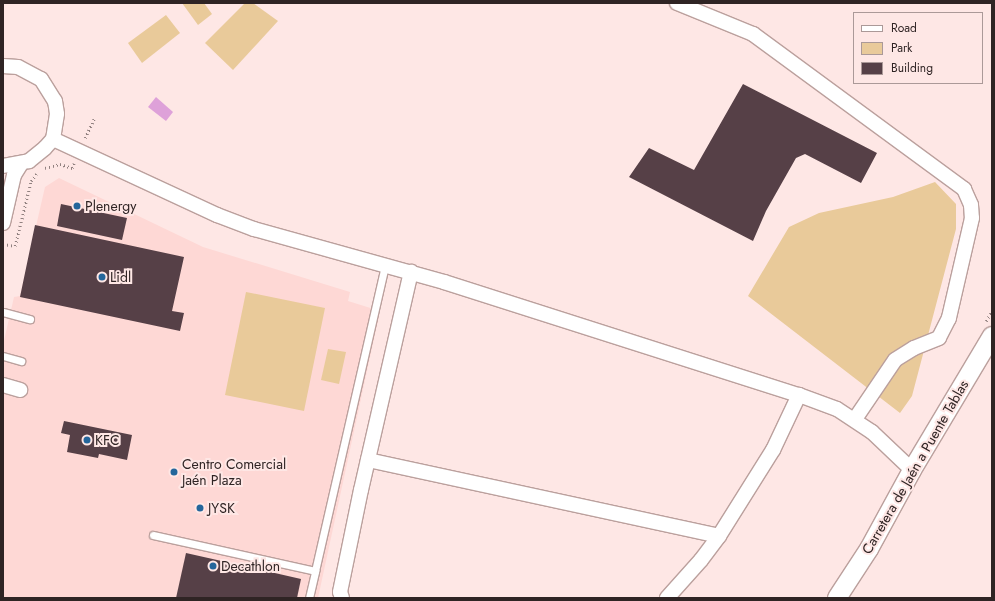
<!DOCTYPE html>
<meta charset="utf-8">
<style>
body{margin:0}
#map{position:relative;width:995px;height:601px;overflow:hidden;background:#fee7e5;font-family:Jost,sans-serif}
div>[style]{position:absolute}
[style*='--x']{left:calc(var(--x)*1px);top:calc(var(--y)*1px);width:calc(var(--w)*1px);rotate:calc(var(--a)*1deg)}
.built>*{inset:0;background:#fed8d5}
.green>*{inset:0;background:#e9ca9a}
.water>*{inset:0;background:#dea1d9}
.building>*{inset:0;background:#564047}
.path>*{height:2.5px;margin-top:-1.25px;transform-origin:0;background:repeating-linear-gradient(90deg,#918180 0 1px,transparent 0 4px)}
.roads{filter:drop-shadow(1px 0 #bba09d) drop-shadow(-1px 0 #bba09d) drop-shadow(0 1px #bba09d) drop-shadow(0 -1px #bba09d)}
.service>*{height:7px;margin:-3.5px;padding:0 3.5px;transform-origin:3.5px;border-radius:3.5px;background:#fff}
.minor>*{height:14px;margin:-7px;padding:0 7px;transform-origin:7px;border-radius:7px;background:#fff}
.tertiary>*{height:18px;margin:-9px;padding:0 9px;transform-origin:9px;border-radius:9px;background:#fff}
.dots>*{width:11px;height:11px;translate:-50% -50%;box-sizing:border-box;border:2px solid #fee7e5;border-radius:50%}
span{translate:-50% -50%;white-space:nowrap;text-align:center;line-height:1.15;-webkit-text-stroke:4px #fee7e5;paint-order:stroke}
.poi-label{font-size:14px;color:#2f2424}
.left{translate:0 -50%;text-align:left}
.street-label{font-size:14px;color:#2f2424}
.frame{position:absolute;inset:0;border:4px solid #2f2424;pointer-events:none}
.legend{position:absolute;left:853px;top:12px;width:130px;height:72px;box-sizing:border-box;background:#fee7e5;border:1px solid #ab9998;margin:0;padding:5px 7px;list-style:none;font-size:12px;color:#2f2424}
.legend li{display:flex;align-items:center;gap:8px;height:20px}
.legend b{width:20px;border:1px solid #ab9998}
</style>
<div id="map">
<div class="built">
<i style="clip-path:polygon(59px 178px,203px 247px,350px 292px,348px 301px,380px 311px,318px 598px,3px 598px,3px 345px,14px 297px,20px 296px,45px 187px)"></i>
</div>
<div class="green">
<i style="clip-path:polygon(182px 3px,204px 3px,212px 14px,198px 25px)"></i>
<i style="clip-path:polygon(245px 3px,253px 3px,278px 21px,233px 70px,205px 43px)"></i>
<i style="clip-path:polygon(166px 15px,180px 33px,142px 63px,128px 43px)"></i>
<i style="clip-path:polygon(935px 182px,956px 204px,956px 229px,912px 396px,900px 413px,748px 296px,789px 227px,819px 213px,893px 197px)"></i>
<i style="clip-path:polygon(246px 292px,325px 308px,304px 411px,225px 395px)"></i>
<i style="clip-path:polygon(328px 349px,346px 352px,339px 384px,321px 380px)"></i>
</div>
<div class="water">
<i style="clip-path:polygon(156px 97px,173px 112px,166px 121px,148px 107px)"></i>
</div>
<div class="building">
<i style="clip-path:polygon(743px 84px,877px 153px,861px 183px,805px 154px,796px 158px,766px 211px,753px 241px,629px 177px,649px 148px,694px 170px)"></i>
<i style="clip-path:polygon(61px 204px,127px 218px,122px 240px,57px 226px)"></i>
<i style="clip-path:polygon(35px 225px,184px 257px,172px 311px,184px 313px,180px 331px,20px 297px)"></i>
<i style="clip-path:polygon(64px 421px,132px 435px,127px 460px,99px 454px,98px 458px,67px 452px,70px 435px,61px 433px)"></i>
<i style="clip-path:polygon(186px 553px,301px 579px,297px 598px,176px 598px)"></i>
</div>
<div class="path">
<i style="--x:85;--y:138;--w:21;--a:-65"></i>
<i style="--x:45;--y:168;--w:16;--a:-15"></i>
<i style="--x:60;--y:164;--w:13;--a:18"></i>
<i style="--x:72;--y:168;--w:5;--a:-68"></i>
<i style="--x:3;--y:244;--w:12;--a:9"></i>
<i style="--x:15;--y:246;--w:67;--a:-76.2"></i>
<i style="--x:31;--y:181;--w:9;--a:-54"></i>
<i style="--x:986;--y:321;--w:12;--a:-59"></i>
</div>
<div class="roads">
<div class="service">
<i style="--x:3;--y:312;--w:28;--a:15"></i>
<i style="--x:3;--y:356;--w:19;--a:16"></i>
<i style="--x:153;--y:535;--w:166;--a:12.5"></i>
<i style="--x:315;--y:571;--w:314;--a:-77.1"></i>
<i style="--x:309;--y:598;--w:28;--a:-77"></i>
</div>
<div class="minor">
<i style="--x:677;--y:3;--w:82;--a:22.2"></i>
<i style="--x:753;--y:34;--w:262;--a:36.3"></i>
<i style="--x:964;--y:189;--w:17;--a:66"></i>
<i style="--x:971;--y:205;--w:13;--a:86"></i>
<i style="--x:972;--y:218;--w:103;--a:103"></i>
<i style="--x:949;--y:318;--w:22;--a:117"></i>
<i style="--x:939;--y:338;--w:27;--a:158"></i>
<i style="--x:914;--y:348;--w:22;--a:148"></i>
<i style="--x:895;--y:360;--w:71;--a:124.1"></i>
<i style="--x:3;--y:66;--w:15;--a:4"></i>
<i style="--x:18;--y:67;--w:26;--a:28"></i>
<i style="--x:41;--y:79;--w:26;--a:58"></i>
<i style="--x:55;--y:101;--w:13;--a:81"></i>
<i style="--x:57;--y:114;--w:25;--a:99"></i>
<i style="--x:53;--y:139;--w:12;--a:132"></i>
<i style="--x:45;--y:148;--w:21;--a:141"></i>
<i style="--x:29;--y:161;--w:26;--a:169"></i>
<i style="--x:53;--y:139;--w:181;--a:24.9"></i>
<i style="--x:217;--y:215;--w:40;--a:21"></i>
<i style="--x:254;--y:229;--w:197;--a:15.6"></i>
<i style="--x:444;--y:282;--w:373;--a:17.7"></i>
<i style="--x:799;--y:395;--w:40;--a:20.2"></i>
<i style="--x:837;--y:409;--w:42;--a:33.3"></i>
<i style="--x:872;--y:432;--w:55;--a:43.5"></i>
<i style="--x:3;--y:223;--w:49;--a:-77.1"></i>
<i style="--x:14;--y:175;--w:13;--a:-58"></i>
<i style="--x:3;--y:385;--w:18;--a:16"></i>
<i style="--x:368;--y:460;--w:359;--a:12.2"></i>
<i style="--x:342;--y:598;--w:6;--a:-108"></i>
<i style="--x:340;--y:592;--w:104;--a:-78.4"></i>
<i style="--x:361;--y:490;--w:224;--a:-77.1"></i>
<i style="--x:667;--y:598;--w:51;--a:-48.2"></i>
<i style="--x:701;--y:560;--w:30;--a:-53"></i>
<i style="--x:719;--y:536;--w:102;--a:-57.9"></i>
<i style="--x:773;--y:450;--w:61;--a:-64.7"></i>
</div>
<div class="tertiary">
<i style="--x:837;--y:598;--w:59;--a:-56.9"></i>
<i style="--x:869;--y:549;--w:90;--a:-61.4"></i>
<i style="--x:912;--y:470;--w:156;--a:-59.2"></i>
</div>
</div>
<div class="dots">
<i style="left:77px;top:206px;background:#24669b"></i>
<i style="left:102px;top:277px;background:#24669b"></i>
<i style="left:87px;top:440px;background:#24669b"></i>
<i style="left:174px;top:472px;background:#24669b"></i>
<i style="left:200px;top:508px;background:#24669b"></i>
<i style="left:213px;top:566px;background:#24669b"></i>
</div>
<div class="poi-label">
<span class="left" style="left:85px;top:206px">Plenergy</span>
<span class="left" style="left:110px;top:277px">Lidl</span>
<span class="left" style="left:95px;top:440px">KFC</span>
<span class="left" style="left:182px;top:472px">Centro Comercial<br>Jaén Plaza</span>
<span class="left" style="left:208px;top:508px">JYSK</span>
<span class="left" style="left:221px;top:566px">Decathlon</span>
</div>
<div class="street-label">
<span style="left:915px;top:467px;rotate:-60deg">Carretera de Jaén a Puente Tablas</span>
</div>
<div class="frame"></div>
<ul class="legend">
<li><b style="height:5px;background:#fff"></b>Road</li>
<li><b style="height:11px;background:#e9ca9a"></b>Park</li>
<li><b style="height:11px;background:#564047"></b>Building</li>
</ul>
</div>
